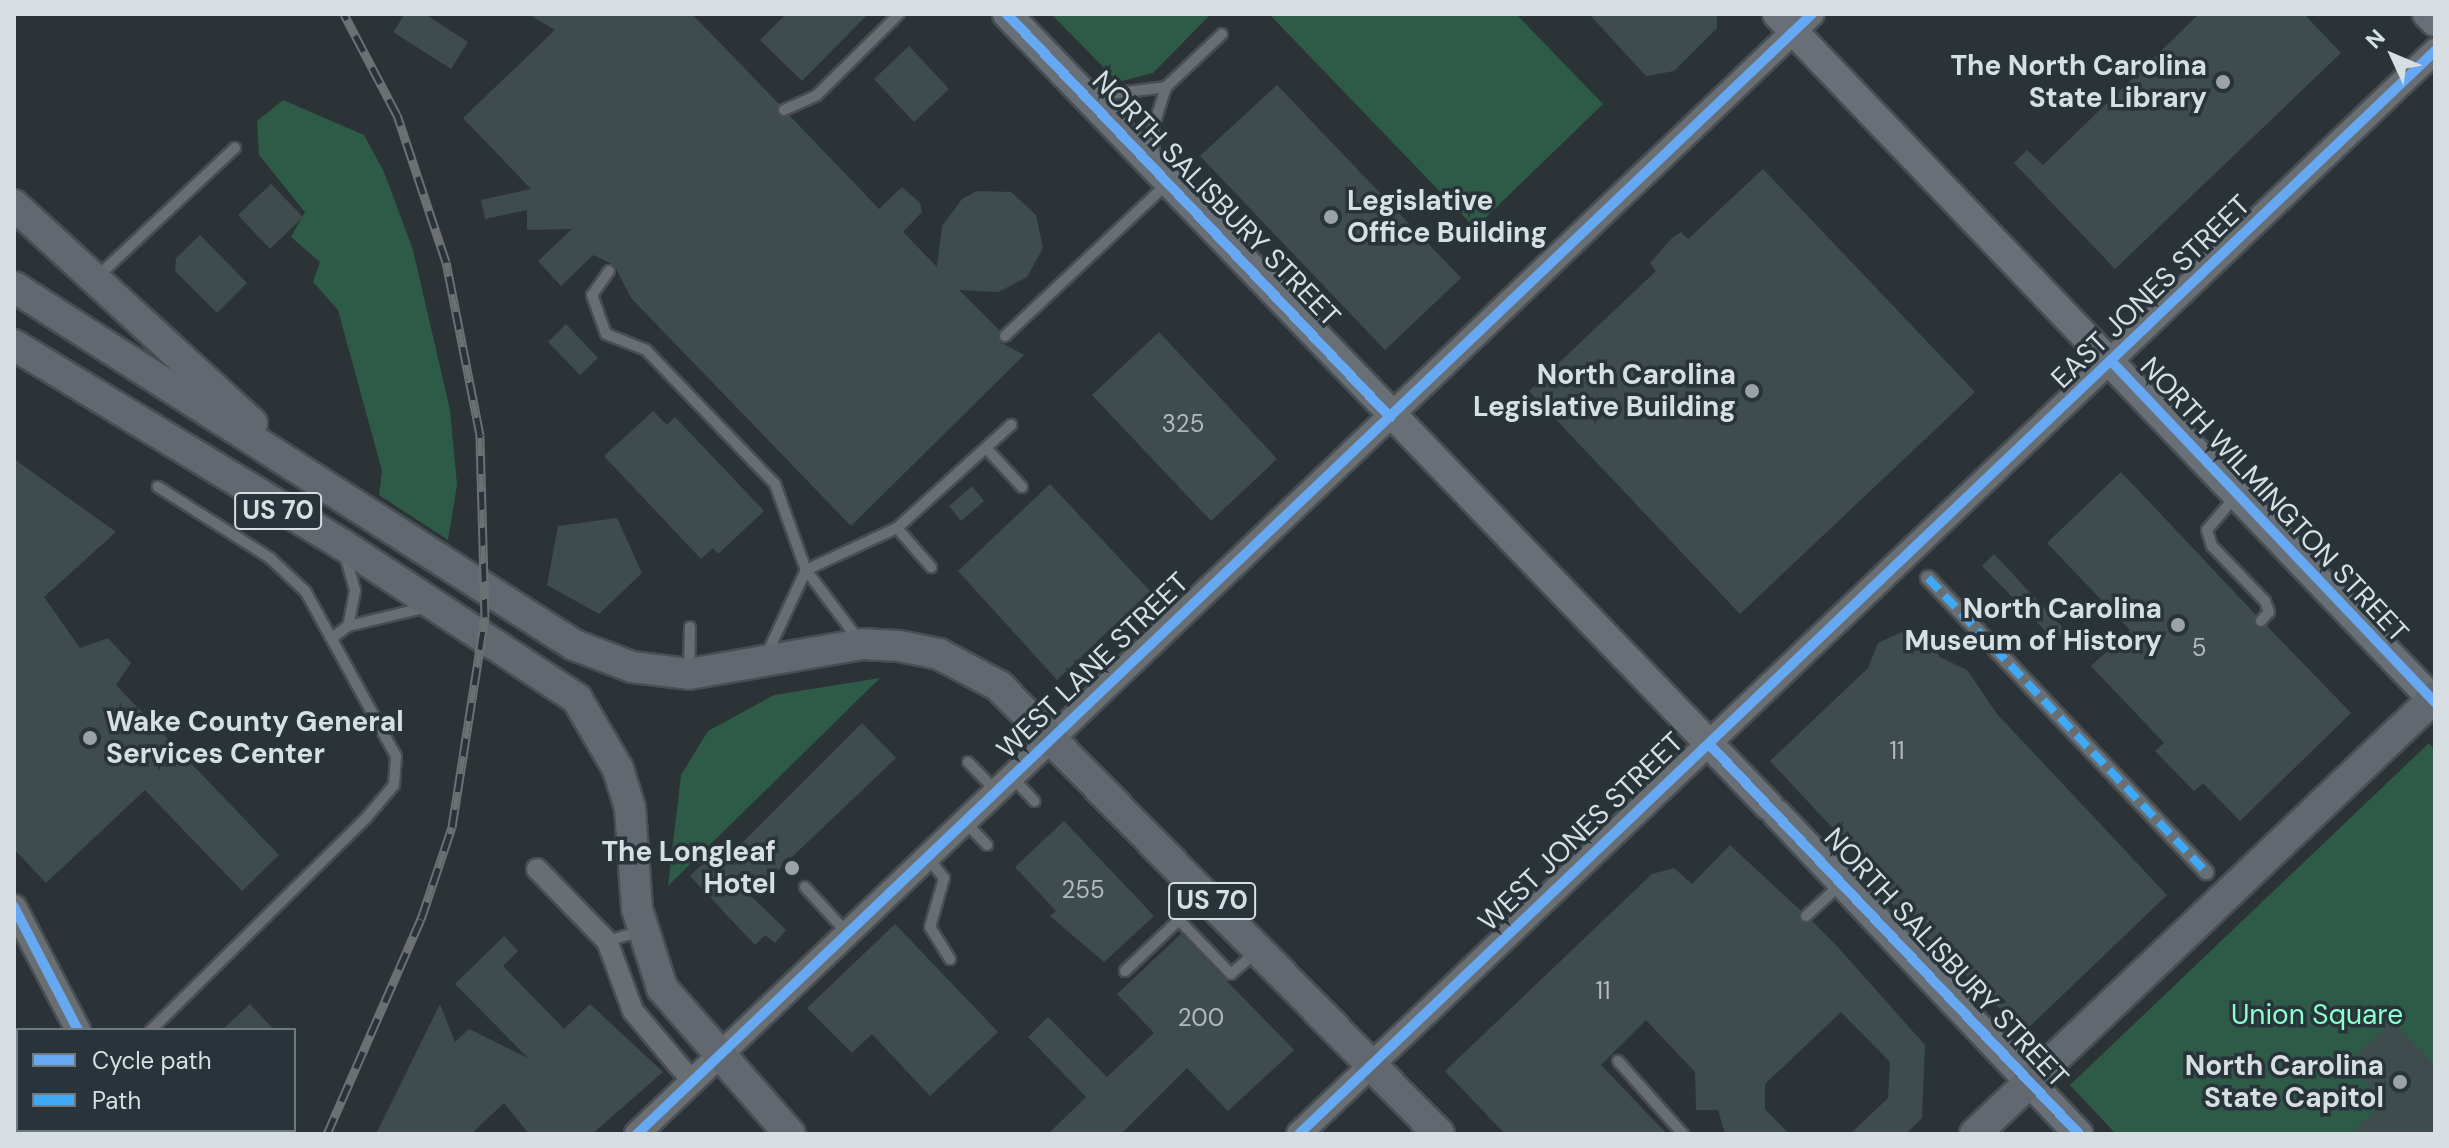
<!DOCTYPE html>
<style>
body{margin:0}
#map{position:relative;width:2449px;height:1148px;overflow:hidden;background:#2c3336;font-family:"DM Sans",sans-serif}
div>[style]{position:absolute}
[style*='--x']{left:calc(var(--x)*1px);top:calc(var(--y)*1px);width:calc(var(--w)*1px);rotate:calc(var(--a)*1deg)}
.green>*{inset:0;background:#2e5a48}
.building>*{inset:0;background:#3f4c4e}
.roads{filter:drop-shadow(2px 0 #484e51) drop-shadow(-2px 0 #484e51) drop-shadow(0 2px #484e51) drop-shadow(0 -2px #484e51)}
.service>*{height:10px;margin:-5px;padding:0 5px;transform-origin:5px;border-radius:5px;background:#696e72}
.pedestrian>*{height:14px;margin:-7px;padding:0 7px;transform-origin:7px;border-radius:7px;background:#696e72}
.minor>*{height:20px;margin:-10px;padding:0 10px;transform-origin:10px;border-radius:10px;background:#696e72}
.tertiary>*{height:24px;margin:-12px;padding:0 12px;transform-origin:12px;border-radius:12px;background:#696e72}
.secondary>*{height:28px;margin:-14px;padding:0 14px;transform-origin:14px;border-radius:14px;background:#696f76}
.primary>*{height:30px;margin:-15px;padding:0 15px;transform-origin:15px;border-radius:15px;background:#61686f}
.rail>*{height:9px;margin-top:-4.5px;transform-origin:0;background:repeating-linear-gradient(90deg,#28343a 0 18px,#6c7072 0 36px);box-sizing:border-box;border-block:2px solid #6c7072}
.quiet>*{height:8px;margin-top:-4px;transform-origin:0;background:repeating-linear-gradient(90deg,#3fa9f5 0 16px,transparent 0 24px)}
.cycleway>*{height:10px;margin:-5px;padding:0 5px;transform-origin:5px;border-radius:5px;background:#66a8f1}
.dots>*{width:22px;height:22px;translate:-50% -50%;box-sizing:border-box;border:4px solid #28343a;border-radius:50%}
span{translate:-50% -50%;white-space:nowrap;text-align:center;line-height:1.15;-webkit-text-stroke:7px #28343a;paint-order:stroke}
.number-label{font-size:24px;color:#b2babe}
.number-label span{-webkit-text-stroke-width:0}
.shield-label span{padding:2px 6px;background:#28343a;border:2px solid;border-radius:6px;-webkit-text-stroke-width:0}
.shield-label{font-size:26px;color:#d8dfe3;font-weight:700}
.poi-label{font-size:28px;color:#d8dfe3;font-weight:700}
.right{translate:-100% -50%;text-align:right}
.left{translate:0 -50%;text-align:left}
.street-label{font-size:28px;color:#d8dfe3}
.park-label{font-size:28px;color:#8bffcd}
.frame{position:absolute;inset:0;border:16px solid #d8dfe3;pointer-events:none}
.legend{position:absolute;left:16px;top:1028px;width:280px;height:104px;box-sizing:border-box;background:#28343a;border:2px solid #6e787e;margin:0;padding:10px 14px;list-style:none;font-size:24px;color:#d8dfe3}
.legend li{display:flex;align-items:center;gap:16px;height:40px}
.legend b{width:40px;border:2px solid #6e787e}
.north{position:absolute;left:2353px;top:16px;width:80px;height:80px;-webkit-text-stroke:6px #28343a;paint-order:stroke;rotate:314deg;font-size:22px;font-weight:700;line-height:32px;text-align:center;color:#d8dfe3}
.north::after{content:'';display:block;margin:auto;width:28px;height:36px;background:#d8dfe3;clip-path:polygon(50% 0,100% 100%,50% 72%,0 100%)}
</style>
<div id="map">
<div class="green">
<i style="clip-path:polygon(1051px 14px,1211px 14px,1153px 73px,1118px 82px)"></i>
<i style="clip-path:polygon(1269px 14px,1516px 14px,1603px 104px,1475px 228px)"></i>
<i style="clip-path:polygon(283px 100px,364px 135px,384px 172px,413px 250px,450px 410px,457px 485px,448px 540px,379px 495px,382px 471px,338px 310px,313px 282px,320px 262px,291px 237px,305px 212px,259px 155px,257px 121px)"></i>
<i style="clip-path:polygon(880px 678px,668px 886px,681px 775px,708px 731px,774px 695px)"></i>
<i style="clip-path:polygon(2429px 743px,2435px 750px,2435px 1134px,2116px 1134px,2070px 1085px)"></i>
</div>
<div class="building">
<i style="clip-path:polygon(405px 14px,425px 14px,468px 42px,451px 69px,393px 32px)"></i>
<i style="clip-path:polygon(528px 14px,692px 14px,779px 104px,779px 116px,790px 116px,879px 209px,902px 187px,920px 203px,922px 212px,903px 232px,937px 267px,942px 226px,962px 199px,977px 191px,1011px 192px,1036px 215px,1043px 248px,1027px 277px,998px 292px,959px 290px,999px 330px,1000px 342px,1024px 355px,851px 526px,631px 298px,614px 265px,593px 255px,561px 286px,538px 261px,572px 229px,527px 230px,527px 210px,485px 219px,481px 200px,531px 189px,463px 118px,555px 30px)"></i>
<i style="clip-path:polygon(786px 14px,868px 14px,802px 81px,760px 40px)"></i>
<i style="clip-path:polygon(1589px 14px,1717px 14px,1717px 28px,1674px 71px,1646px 76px)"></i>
<i style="clip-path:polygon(2199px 14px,2304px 14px,2341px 53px,2115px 269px,2014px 163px,2027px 150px,2043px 165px)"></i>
<i style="clip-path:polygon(909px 46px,949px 89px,914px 122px,874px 79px)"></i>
<i style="clip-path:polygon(1277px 85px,1461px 278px,1385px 350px,1200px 156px)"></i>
<i style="clip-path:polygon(1763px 169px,1975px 392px,1740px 614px,1529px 391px,1656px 271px,1650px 263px,1672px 238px,1681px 232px,1688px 239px)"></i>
<i style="clip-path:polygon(271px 184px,303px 217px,270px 249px,238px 215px)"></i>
<i style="clip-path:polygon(200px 235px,247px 283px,217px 313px,175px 271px,176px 258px)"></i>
<i style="clip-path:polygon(566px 324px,598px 358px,580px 375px,548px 342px)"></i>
<i style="clip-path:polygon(1159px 332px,1277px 459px,1211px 521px,1092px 395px)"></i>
<i style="clip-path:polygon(653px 411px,667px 425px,675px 417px,764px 511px,718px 554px,713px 548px,701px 559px,604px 456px)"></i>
<i style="clip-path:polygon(14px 459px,116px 532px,44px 597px,80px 648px,108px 638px,131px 663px,116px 685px,279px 855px,242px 891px,145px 790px,46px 883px,14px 849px)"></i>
<i style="clip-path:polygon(2121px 472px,2256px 615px,2255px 626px,2267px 626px,2351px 713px,2240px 821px,2203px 783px,2194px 791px,2155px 751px,2164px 743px,2091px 666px,2130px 630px,2047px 543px)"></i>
<i style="clip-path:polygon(1050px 484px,1150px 591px,1057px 680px,958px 571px)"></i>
<i style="clip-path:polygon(972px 486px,984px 501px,961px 521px,949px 506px)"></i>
<i style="clip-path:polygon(617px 518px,642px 573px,599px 614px,547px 585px,558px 526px)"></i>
<i style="clip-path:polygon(1994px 554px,2066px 631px,2055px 641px,1982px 566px)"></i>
<i style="clip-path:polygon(1906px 630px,1924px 635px,1940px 657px,1967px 670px,1997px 714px,2167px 895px,2024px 1032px,1875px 887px,1882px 881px,1770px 761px,1868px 668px,1878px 643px)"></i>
<i style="clip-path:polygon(862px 723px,896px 758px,751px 896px,786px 930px,775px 943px,765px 935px,755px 945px,690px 876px,711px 856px,720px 865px)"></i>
<i style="clip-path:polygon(1064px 821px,1154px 916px,1104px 962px,1050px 916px,1056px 911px,1015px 867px)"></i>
<i style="clip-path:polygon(1730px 845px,1800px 910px,1801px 922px,1812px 921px,1835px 944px,1925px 1045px,1922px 1118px,1906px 1134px,1850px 1134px,1888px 1098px,1890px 1062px,1841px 1012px,1765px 1084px,1765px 1109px,1789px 1134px,1725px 1134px,1718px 1110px,1696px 1110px,1695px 1072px,1646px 1020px,1601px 1065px,1667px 1134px,1505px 1134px,1445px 1071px,1652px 874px,1674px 868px,1692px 884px)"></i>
<i style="clip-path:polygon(895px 924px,998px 1032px,930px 1096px,872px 1034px,852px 1053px,807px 1008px)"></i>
<i style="clip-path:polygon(1181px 934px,1294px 1050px,1228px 1111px,1187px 1068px,1121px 1134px,1048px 1134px,1086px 1097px,1028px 1037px,1048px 1017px,1107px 1077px,1154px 1033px,1117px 994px)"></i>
<i style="clip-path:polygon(504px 936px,518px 951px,503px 966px,564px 1029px,590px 1004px,663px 1072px,592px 1134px,529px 1134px,504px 1103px,471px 1134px,376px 1134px,440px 1004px,455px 1042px,469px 1029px,528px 1058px,455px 984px)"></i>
<i style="clip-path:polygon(250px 1004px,274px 1030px,222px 1030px)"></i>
<i style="clip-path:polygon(2392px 1021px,2435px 1065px,2435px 1134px,2350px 1134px,2384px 1102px,2348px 1063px)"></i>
</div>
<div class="roads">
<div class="service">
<i style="--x:1093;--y:96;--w:74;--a:-7"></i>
<i style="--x:784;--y:110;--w:35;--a:-24"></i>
<i style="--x:816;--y:96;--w:117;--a:-44.7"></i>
<i style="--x:1155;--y:158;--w:27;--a:-96"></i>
<i style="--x:1152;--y:131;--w:46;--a:-72.3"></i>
<i style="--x:1166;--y:87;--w:77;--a:-43.4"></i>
<i style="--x:609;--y:271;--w:29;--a:125"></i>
<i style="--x:592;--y:295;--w:41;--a:70.3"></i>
<i style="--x:606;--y:334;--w:43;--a:21.8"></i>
<i style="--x:646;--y:350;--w:186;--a:46.1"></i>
<i style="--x:775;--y:484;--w:91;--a:70.2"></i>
<i style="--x:806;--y:570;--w:86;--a:53"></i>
<i style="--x:97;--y:277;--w:189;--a:-43.1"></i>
<i style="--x:1005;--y:336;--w:222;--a:-43.2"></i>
<i style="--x:986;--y:448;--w:53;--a:47.3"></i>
<i style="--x:2234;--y:498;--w:42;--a:130.2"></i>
<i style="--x:2207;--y:530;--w:17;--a:73"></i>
<i style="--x:2212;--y:546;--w:76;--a:46.1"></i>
<i style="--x:2265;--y:601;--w:12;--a:70"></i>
<i style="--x:2269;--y:612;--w:12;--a:132"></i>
<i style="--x:897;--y:528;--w:52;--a:48.9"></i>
<i style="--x:345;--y:555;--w:37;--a:74"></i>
<i style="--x:355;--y:591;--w:36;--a:101"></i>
<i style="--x:332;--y:638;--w:20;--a:-37"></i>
<i style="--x:348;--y:626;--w:77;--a:-13.5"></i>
<i style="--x:766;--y:656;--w:95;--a:-65.1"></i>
<i style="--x:806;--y:570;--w:100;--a:-24.8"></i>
<i style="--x:897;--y:528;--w:154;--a:-42.1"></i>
<i style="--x:689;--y:672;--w:45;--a:-88.7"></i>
<i style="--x:968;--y:762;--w:39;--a:46"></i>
<i style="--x:1012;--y:777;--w:33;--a:47"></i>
<i style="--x:965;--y:822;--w:32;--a:46"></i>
<i style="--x:927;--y:857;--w:27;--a:51"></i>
<i style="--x:944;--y:878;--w:51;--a:105.9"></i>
<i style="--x:930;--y:927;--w:38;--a:58"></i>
<i style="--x:805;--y:887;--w:62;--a:47.6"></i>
<i style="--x:1806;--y:916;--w:47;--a:-42.4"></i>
<i style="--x:1178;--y:919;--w:76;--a:46.1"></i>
<i style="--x:1231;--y:974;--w:33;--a:-41"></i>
<i style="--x:607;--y:941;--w:33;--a:-16"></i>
<i style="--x:1125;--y:971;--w:106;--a:-43.5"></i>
<i style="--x:151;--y:1030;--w:302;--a:-44.6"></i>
<i style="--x:366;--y:818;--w:43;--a:-49.7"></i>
<i style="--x:394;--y:785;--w:29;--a:-86"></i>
<i style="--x:396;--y:756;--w:187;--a:-118.8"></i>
<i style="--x:306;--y:592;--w:50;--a:-136.6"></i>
<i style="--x:270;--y:558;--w:133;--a:-147.6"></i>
<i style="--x:1618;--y:1061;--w:98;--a:48.3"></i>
</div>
<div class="pedestrian">
<i style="--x:1928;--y:578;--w:405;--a:46.6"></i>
</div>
<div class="minor">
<i style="--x:537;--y:869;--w:100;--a:45.8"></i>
<i style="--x:607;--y:941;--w:75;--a:69.6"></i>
<i style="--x:633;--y:1011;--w:92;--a:49.9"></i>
</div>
<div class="tertiary">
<i style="--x:14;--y:907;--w:139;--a:62.5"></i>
<i style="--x:147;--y:1130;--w:6;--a:45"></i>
<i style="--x:637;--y:1134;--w:1623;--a:-43.63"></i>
<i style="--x:1299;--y:1134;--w:1570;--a:-43.63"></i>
</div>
<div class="secondary">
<i style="--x:1007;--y:14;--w:1099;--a:46.11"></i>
<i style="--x:1777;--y:14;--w:952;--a:46.28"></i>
<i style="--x:2427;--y:14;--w:11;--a:45"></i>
<i style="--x:1777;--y:814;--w:440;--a:46.7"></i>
</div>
<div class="primary">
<i style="--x:14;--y:205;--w:323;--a:42.5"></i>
<i style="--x:14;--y:287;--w:665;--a:32.59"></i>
<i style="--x:574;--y:645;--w:62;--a:20.8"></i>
<i style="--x:632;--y:667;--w:57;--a:7"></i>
<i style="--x:689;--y:674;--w:176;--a:-9.8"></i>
<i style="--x:862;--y:644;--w:37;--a:3"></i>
<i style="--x:899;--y:646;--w:41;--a:11.3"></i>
<i style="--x:939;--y:654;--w:68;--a:28.1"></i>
<i style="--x:999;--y:686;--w:628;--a:45.52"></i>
<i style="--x:14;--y:345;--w:385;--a:31.3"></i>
<i style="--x:343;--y:545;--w:280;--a:33.3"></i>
<i style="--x:577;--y:699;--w:81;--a:59.6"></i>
<i style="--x:618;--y:769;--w:41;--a:72.9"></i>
<i style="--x:630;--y:808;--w:101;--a:86"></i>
<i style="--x:637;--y:909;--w:83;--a:72.4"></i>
<i style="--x:662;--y:988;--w:194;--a:48.8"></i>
<i style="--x:1975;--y:1134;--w:634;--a:-43.53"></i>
</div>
</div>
<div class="rail">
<i style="--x:327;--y:1134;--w:235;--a:-66.4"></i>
<i style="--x:421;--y:919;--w:97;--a:-71.4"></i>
<i style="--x:452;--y:827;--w:213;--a:-81.1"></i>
<i style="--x:485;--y:617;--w:182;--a:-91.6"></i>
<i style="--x:480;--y:435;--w:176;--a:-101.1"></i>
<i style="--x:446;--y:262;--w:155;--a:-108.4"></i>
<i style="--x:397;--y:115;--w:114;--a:-117.7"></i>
</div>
<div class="quiet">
<i style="--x:1928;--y:578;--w:405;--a:46.6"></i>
</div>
<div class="cycleway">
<i style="--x:1007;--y:14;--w:556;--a:46.46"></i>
<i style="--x:2113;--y:363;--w:468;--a:46.5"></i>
<i style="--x:1709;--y:744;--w:538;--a:46.51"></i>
<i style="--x:14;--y:907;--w:139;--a:62.5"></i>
<i style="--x:637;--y:1134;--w:1623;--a:-43.63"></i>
<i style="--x:1299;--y:1134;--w:1570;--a:-43.63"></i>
</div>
<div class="dots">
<i style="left:2223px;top:82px;background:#9ca3a6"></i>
<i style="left:1331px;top:217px;background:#9ca3a6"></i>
<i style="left:1752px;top:391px;background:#9ca3a6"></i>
<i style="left:2178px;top:625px;background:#9ca3a6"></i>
<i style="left:90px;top:738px;background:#9ca3a6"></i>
<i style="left:792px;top:868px;background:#9ca3a6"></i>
<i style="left:2400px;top:1082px;background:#9ca3a6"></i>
</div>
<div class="number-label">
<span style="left:1183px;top:424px">325</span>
<span style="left:2199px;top:648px">5</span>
<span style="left:1897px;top:751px">11</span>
<span style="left:1083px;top:890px">255</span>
<span style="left:1603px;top:991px">11</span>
<span style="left:1201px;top:1018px">200</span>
</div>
<div class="shield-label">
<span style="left:278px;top:511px">US 70</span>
<span style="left:1212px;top:901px">US 70</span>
</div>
<div class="poi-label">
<span class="right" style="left:2207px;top:82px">The North Carolina<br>State Library</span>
<span class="left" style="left:1347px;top:217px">Legislative<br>Office Building</span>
<span class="right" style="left:1736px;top:391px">North Carolina<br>Legislative Building</span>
<span class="right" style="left:2162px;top:625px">North Carolina<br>Museum of History</span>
<span class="left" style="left:106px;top:738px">Wake County General<br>Services Center</span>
<span class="right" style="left:776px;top:868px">The Longleaf<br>Hotel</span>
<span class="right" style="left:2384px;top:1082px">North Carolina<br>State Capitol</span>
</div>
<div class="street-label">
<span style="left:1216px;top:199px;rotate:46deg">NORTH SALISBURY STREET</span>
<span style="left:2151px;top:292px;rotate:-44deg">EAST JONES STREET</span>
<span style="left:2274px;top:500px;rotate:47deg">NORTH WILMINGTON STREET</span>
<span style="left:1093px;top:666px;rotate:-44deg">WEST LANE STREET</span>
<span style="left:1581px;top:832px;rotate:-44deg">WEST JONES STREET</span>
<span style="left:1946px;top:958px;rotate:47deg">NORTH SALISBURY STREET</span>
</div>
<div class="park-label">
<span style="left:2317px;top:1015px">Union Square</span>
</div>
<div class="frame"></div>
<ul class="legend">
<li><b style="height:10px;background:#66a8f1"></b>Cycle path</li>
<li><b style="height:10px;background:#3fa9f5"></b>Path</li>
</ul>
<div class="north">N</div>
</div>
